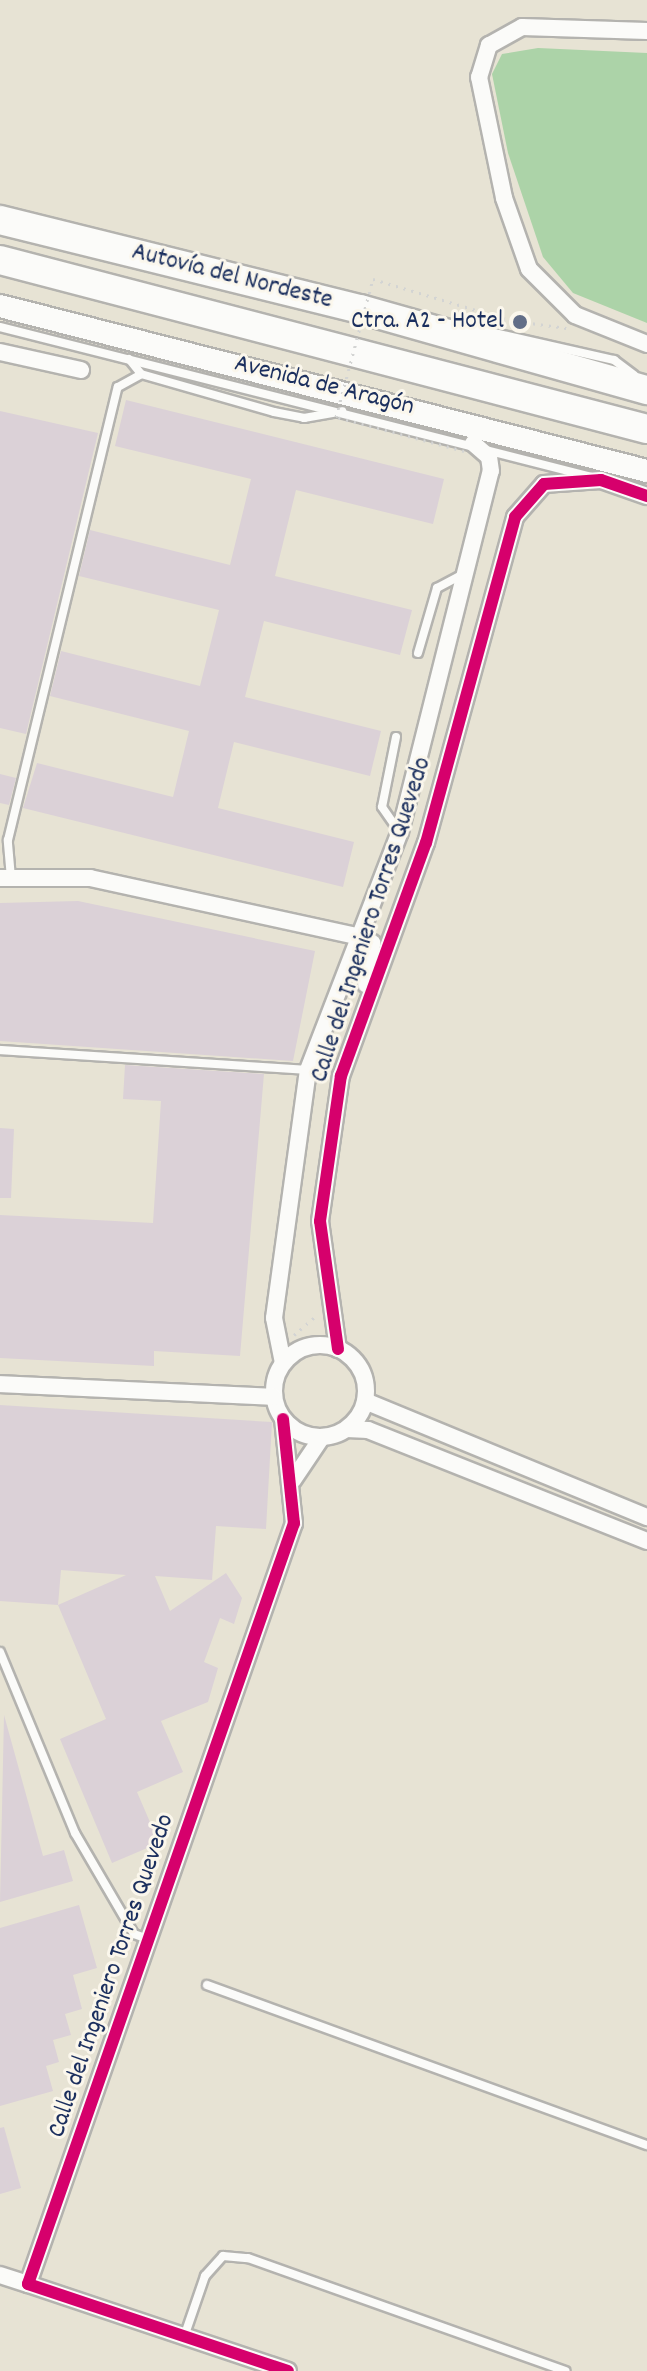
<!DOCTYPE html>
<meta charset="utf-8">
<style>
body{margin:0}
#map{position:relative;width:647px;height:2371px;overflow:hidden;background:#e7e3d4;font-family:Dekko,sans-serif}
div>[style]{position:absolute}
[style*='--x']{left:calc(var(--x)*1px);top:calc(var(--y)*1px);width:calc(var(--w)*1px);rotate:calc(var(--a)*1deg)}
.green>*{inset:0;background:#acd3a8}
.building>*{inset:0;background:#dbd1d7}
.path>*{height:3px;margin-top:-1.5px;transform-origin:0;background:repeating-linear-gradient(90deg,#d3d4d3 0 2px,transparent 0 8px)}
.roads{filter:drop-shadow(2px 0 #b4b3af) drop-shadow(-2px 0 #b4b3af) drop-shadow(0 2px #b4b3af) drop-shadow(0 -2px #b4b3af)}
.lane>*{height:8px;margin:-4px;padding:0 4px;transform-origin:4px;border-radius:4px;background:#fbfbf9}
.street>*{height:16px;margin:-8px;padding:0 8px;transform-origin:8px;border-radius:8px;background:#fbfbf9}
.street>.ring{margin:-8px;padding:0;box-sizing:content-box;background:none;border:16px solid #fbfbf9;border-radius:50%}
.secondary>*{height:22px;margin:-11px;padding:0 11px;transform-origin:11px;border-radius:11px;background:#fbfbf9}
.highway>*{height:28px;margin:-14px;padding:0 14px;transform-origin:14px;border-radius:14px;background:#fbfbf9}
.path-bridge>*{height:3px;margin-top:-1.5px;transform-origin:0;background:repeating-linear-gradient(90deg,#d3d4d3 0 2px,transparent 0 8px)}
.cycleway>*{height:12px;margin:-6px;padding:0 6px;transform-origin:6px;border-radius:6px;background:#d6006c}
.dots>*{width:22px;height:22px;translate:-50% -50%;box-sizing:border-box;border:4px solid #fbf7ec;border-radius:50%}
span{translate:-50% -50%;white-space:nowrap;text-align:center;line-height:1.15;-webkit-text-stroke:6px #fbf7ec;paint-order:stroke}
.street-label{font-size:26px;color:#1b2f5e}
.poi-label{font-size:26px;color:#1b2f5e}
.right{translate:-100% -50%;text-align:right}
</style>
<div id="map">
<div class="green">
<i style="clip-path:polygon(538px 48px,647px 53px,647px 323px,573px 293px,543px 257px,508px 153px,492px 74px,502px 54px)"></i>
</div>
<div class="building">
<i style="clip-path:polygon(126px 400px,444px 479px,433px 524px,296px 490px,275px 576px,412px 610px,400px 655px,264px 621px,245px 697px,381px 731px,370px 776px,234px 742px,218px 808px,354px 842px,343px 887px,23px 808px,37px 763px,173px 797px,189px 731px,50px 696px,61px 651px,200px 686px,219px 610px,79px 576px,90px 530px,230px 565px,251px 479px,115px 446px)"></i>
<i style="clip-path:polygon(0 411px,98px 433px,26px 734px,0 728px)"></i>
<i style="clip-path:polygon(0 774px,16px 778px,9px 805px,0 803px)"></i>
<i style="clip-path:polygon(78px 901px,315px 951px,293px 1061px,0 1041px,0 903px)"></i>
<i style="clip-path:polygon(125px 1065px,264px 1074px,240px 1356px,154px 1351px,154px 1366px,0 1358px,0 1215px,153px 1223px,161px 1101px,123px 1099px)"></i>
<i style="clip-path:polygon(0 1128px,14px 1129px,11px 1198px,0 1198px)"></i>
<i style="clip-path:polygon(evenodd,0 1405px,272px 1422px,266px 1529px,216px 1526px,212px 1580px,155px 1576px,170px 1611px,226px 1573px,242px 1598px,234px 1624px,220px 1618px,204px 1662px,218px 1668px,208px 1702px,161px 1721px,183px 1772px,137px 1792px,159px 1843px,112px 1863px,60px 1739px,106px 1719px,58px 1605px,0 1601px,0 1405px,61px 1570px,126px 1575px,58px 1605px,61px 1570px)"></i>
<i style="clip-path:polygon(4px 1715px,43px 1856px,64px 1850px,73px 1881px,0 1902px)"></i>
<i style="clip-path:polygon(79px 1905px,97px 1968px,73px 1975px,82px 2009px,65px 2014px,71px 2035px,53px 2040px,59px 2062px,46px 2066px,53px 2091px,0 2106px,0 1928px)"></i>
<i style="clip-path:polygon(4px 2127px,21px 2188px,0 2194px,0 2128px)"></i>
</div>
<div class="path">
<i style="--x:509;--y:320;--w:58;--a:8"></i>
<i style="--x:294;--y:1335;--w:28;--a:-41"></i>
</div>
<div class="roads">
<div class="lane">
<i style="--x:0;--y:327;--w:611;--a:14.22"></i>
<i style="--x:472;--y:328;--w:146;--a:12.7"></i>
<i style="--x:614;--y:360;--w:25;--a:37"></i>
<i style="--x:129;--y:359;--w:19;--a:51"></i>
<i style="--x:141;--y:374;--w:138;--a:15.9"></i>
<i style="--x:274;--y:412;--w:31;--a:11"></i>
<i style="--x:304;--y:418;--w:39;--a:-10"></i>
<i style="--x:418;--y:653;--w:68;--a:-73.7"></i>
<i style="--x:437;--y:588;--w:32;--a:-28"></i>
<i style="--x:396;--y:737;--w:71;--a:101.3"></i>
<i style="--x:382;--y:807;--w:28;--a:55"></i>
<i style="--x:11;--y:878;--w:38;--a:-95"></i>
<i style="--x:8;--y:840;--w:466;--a:-76.4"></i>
<i style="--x:118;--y:387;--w:26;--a:-29"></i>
<i style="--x:0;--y:1050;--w:309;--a:3.7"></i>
<i style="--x:0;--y:1652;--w:196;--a:67.5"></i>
<i style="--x:75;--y:1833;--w:117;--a:59.7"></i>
<i style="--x:134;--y:1934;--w:15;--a:20"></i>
<i style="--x:207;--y:1985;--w:468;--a:20"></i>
<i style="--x:184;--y:2337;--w:65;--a:-71"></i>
<i style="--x:205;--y:2276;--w:27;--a:-48"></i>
<i style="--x:223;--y:2256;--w:25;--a:5"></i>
<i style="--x:248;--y:2258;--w:337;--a:19.6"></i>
</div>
<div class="street">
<i style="--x:647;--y:31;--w:125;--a:-178.2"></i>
<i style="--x:522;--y:27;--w:38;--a:151"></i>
<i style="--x:489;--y:45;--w:34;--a:107"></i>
<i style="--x:479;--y:77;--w:124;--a:78.3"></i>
<i style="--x:504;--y:198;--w:75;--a:70.6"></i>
<i style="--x:529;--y:269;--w:65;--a:45"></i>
<i style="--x:575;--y:315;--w:78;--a:21.9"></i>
<i style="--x:0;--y:352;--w:83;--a:12.5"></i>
<i style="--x:0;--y:878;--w:90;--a:0"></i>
<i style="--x:90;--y:878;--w:273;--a:12.3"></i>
<i style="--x:357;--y:936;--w:17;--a:25"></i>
<i style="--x:372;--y:943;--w:42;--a:98.1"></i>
<i class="ring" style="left:274px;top:1345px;width:76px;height:76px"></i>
<i style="--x:338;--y:1349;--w:129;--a:-98"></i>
<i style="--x:320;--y:1221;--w:147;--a:-81.8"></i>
<i style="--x:341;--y:1076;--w:248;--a:-70"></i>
<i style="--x:426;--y:843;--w:338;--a:-74.7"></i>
<i style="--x:515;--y:517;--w:44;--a:-48.7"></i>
<i style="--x:544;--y:484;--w:57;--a:-4"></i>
<i style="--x:601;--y:480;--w:49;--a:19.2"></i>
<i style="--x:283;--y:1363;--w:46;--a:-101.3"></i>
<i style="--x:274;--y:1318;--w:250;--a:-82.2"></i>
<i style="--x:308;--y:1070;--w:255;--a:-68.9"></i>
<i style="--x:400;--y:832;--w:372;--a:-75.9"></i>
<i style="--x:491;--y:471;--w:14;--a:-98"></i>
<i style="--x:489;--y:457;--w:21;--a:-139"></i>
<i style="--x:0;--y:1384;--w:274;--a:2.7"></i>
<i style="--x:365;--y:1401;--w:305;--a:22.4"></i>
<i style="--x:283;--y:1419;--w:105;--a:84"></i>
<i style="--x:294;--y:1523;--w:806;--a:109.27"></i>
<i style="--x:28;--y:2284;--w:274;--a:18.5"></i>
<i style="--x:347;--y:1429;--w:21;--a:3"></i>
<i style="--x:368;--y:1430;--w:300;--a:21.7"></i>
<i style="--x:293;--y:1480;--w:52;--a:-56"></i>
<i style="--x:0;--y:2275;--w:29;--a:18"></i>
</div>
<div class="secondary">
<i style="--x:0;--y:306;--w:668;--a:14.31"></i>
</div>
<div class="highway">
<i style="--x:0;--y:220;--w:371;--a:13.9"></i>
<i style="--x:360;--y:309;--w:298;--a:15.8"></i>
<i style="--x:0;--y:260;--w:669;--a:14.64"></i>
</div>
</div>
<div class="path-bridge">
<i style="--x:464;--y:451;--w:132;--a:-165.1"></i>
<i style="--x:336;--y:417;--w:143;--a:-75"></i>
<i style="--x:373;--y:279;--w:142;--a:16.8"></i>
</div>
<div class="cycleway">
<i style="--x:338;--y:1349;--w:129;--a:-98"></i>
<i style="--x:320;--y:1221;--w:147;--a:-81.8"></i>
<i style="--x:341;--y:1076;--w:248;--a:-70"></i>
<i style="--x:426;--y:843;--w:338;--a:-74.7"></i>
<i style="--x:515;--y:517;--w:44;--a:-48.7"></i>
<i style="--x:544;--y:484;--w:57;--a:-4"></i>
<i style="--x:601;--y:480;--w:49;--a:19.2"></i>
<i style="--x:283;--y:1419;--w:105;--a:84"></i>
<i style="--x:294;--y:1523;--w:806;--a:109.27"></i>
<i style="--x:28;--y:2284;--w:274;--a:18.5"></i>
</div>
<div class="dots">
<i style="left:520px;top:322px;background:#626e87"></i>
</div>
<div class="street-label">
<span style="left:232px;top:277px;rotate:14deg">Autovía del Nordeste</span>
<span style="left:324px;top:386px;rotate:14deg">Avenida de Aragón</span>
<span style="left:372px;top:920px;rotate:-72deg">Calle del Ingeniero Torres Quevedo</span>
<span style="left:112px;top:1976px;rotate:-71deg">Calle del Ingeniero Torres Quevedo</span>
</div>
<div class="poi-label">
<span class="right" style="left:504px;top:322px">Ctra. A2 - Hotel</span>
</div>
</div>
